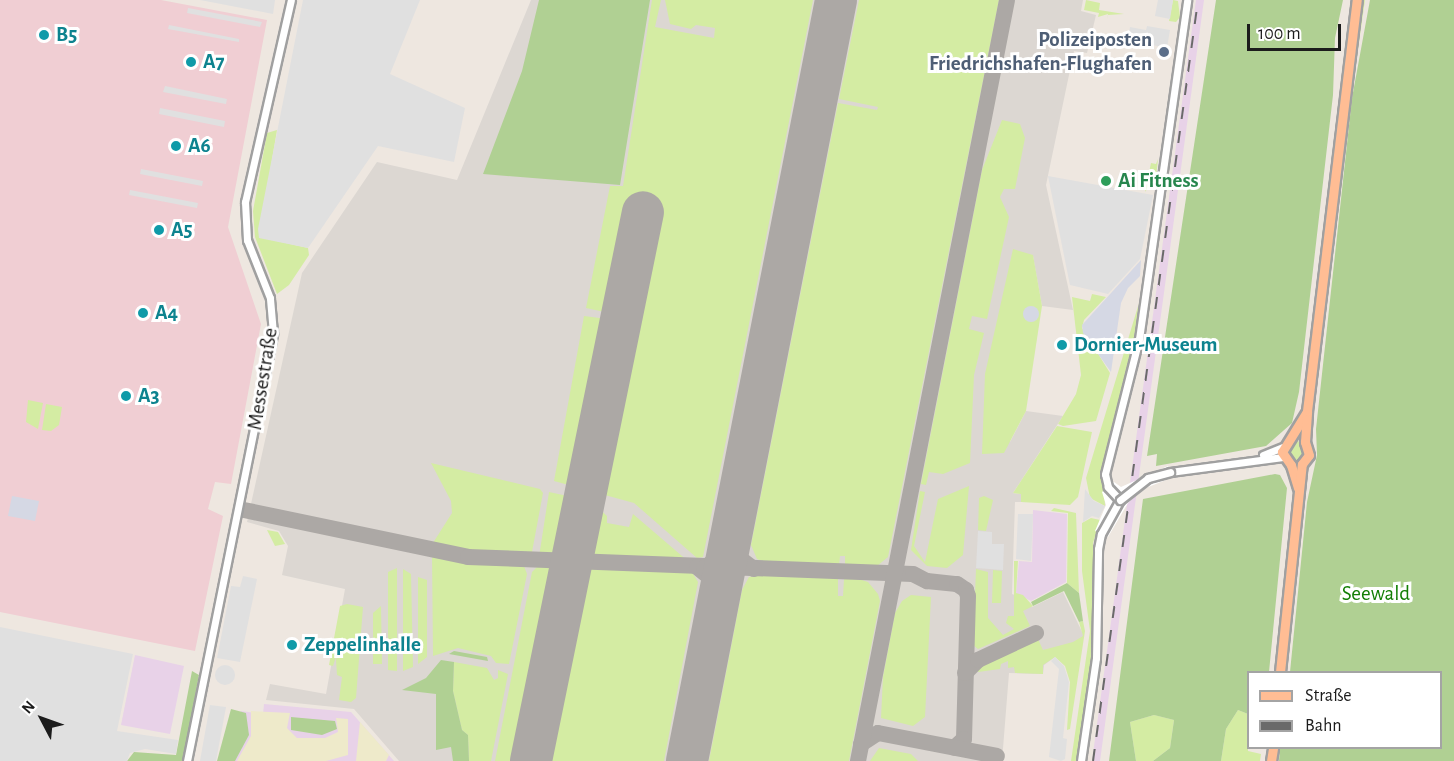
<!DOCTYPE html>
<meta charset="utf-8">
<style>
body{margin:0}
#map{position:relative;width:1454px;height:761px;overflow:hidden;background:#eee7e0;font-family:"Alegreya Sans",sans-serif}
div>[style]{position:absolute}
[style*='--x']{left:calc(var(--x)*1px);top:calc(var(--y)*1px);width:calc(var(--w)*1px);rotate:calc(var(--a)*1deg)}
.commercial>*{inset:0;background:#f0ced3}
.industrial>*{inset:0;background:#e8d2e8}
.airport>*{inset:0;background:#dcd7d2}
.farmland>*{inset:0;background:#eeeaca}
.grass>*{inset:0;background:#d4eca3}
.round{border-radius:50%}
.forest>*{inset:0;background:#b0d093}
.parking>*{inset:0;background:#e0e0e0}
.plaza>*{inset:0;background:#d5d8e4}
.pier>*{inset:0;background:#fff}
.taxiway>*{height:16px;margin:-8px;padding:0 8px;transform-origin:8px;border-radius:8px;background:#aca8a5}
.runway>*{height:42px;margin:-21px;padding:0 21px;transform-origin:21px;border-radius:21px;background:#aca8a5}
.roads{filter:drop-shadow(2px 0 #a0a0a0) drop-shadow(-2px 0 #a0a0a0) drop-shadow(0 2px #a0a0a0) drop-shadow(0 -2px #a0a0a0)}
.tertiary>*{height:7px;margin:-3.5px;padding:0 3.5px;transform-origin:3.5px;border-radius:3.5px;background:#fff}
.primary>*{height:9px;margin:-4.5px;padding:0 4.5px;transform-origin:4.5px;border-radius:4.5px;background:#ffbd94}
.rail>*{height:2px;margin-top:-1px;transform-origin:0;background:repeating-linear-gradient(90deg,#6a6a6a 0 12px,transparent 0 24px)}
.bridges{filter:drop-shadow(2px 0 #a0a0a0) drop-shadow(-2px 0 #a0a0a0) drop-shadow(0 2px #a0a0a0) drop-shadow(0 -2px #a0a0a0)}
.tertiary-bridge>*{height:7px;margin:-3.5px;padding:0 3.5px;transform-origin:3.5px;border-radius:3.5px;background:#fff}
.dots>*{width:16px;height:16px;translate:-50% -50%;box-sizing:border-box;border:3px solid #fff;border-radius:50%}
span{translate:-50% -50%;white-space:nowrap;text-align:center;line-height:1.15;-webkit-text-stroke:6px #fff;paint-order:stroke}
.culture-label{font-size:21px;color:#0d838f;font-weight:700}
.left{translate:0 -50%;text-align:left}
.service-label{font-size:21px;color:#4e5e75;font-weight:700}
.right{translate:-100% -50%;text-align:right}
.leisure-label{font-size:21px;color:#27864d;font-weight:700}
.street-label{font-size:21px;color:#1c1c1c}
.park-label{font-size:21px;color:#127e05}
.legend{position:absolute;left:1247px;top:671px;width:195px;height:78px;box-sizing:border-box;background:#fff;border:2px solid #a4a4a4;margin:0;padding:8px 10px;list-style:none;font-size:18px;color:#1c1c1c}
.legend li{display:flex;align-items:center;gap:12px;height:30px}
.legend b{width:30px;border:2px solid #a4a4a4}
.north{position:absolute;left:12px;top:689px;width:60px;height:60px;-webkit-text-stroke:4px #fff;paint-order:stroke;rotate:311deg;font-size:16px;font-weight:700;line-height:24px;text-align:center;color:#1c1c1c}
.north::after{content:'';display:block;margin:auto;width:21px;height:27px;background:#1c1c1c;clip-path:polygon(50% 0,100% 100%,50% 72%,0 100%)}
.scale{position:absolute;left:1247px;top:24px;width:94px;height:27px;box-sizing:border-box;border:3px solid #1c1c1c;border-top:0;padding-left:8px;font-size:18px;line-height:21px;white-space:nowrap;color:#1c1c1c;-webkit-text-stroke:4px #fff;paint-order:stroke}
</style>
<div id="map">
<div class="commercial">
<i style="clip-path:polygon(0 0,161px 0,267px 20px,228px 227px,261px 324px,231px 484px,215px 482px,208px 509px,223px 516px,195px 651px,0 612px)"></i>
</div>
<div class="industrial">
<i style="clip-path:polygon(1196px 0,1204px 0,1100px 761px,1092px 761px)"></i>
<i style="clip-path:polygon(1033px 510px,1067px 514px,1066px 582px,1031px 601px,1016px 593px,1019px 561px,1032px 562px)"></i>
<i style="clip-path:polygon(135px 655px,184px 666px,170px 734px,121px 725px)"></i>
<i style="clip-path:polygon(264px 704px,351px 712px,394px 761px,225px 761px,241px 711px,263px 714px)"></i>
</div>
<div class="airport">
<i style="clip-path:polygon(531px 0,1083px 0,1081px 11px,1096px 15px,1087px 53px,1074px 51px,1046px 185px,1073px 310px,1042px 306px,1033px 256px,1010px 442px,1026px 411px,1063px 416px,1013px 493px,1021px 494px,1021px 502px,1015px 502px,1012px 594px,1025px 599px,1032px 607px,1063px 592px,1084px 636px,1044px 665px,1043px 674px,1009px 673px,1002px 761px,399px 761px,354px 709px,266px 700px,270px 684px,326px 694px,345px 589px,282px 575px,288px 546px,279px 531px,247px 522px,302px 273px,377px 162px,457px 180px)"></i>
</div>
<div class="farmland">
<i style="clip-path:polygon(251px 711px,290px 713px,287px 728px,297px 738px,325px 738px,338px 732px,336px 718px,348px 719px,348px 755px,326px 761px,237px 761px,251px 736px)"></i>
<i style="clip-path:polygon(360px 722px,389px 755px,386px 761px,356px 761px)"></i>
</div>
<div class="grass">
<i style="clip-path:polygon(652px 0,661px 0,655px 27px,714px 38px,715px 28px,696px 25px,691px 29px,670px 24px,665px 0,813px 0,703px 557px,697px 558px,634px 503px,554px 481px,584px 316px,623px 321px,623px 316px,586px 308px,610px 186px,623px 186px)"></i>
<i style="clip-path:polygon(859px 0,999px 0,888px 557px,877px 566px,867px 567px,845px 566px,845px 556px,840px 556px,839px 566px,767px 563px,757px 559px,751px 545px,838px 103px,877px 110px,878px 107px,839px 99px)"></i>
<i style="clip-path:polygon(1086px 0,1100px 3px,1099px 10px,1124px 14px,1108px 15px,1107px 20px,1108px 14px,1098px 17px,1099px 13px,1084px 10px)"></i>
<i style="clip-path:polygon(1173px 0,1178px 1px,1180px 17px,1176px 22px,1169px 21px)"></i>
<i style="clip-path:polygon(1361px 0,1365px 0,1351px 99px,1348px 94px)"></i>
<i style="clip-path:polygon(1002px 120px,1020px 124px,1025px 138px,1015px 189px,1004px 189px,1000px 197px,1009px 217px,987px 319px,972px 316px,969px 329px,984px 333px,974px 375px,970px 463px,943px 474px,929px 472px,926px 485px,921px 484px,982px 170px)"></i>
<i style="clip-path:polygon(277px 130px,259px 237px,308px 248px,309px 255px,289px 285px,277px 294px,255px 237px,253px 211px,267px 133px)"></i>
<i style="clip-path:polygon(1158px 159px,1155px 187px,1149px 186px,1145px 192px,1151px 163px,1156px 164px)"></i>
<i style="clip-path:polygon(1013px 249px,1033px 255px,1042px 306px,1026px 411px,1004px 453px,982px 454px,985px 374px)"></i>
<i style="clip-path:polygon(1092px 294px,1106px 297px,1084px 320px,1082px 328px,1110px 373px,1096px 421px,1063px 426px,1058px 424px,1076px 394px,1081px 375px,1072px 297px,1090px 301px)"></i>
<i style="clip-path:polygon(1139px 303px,1130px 366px,1103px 468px,1105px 506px,1090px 498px,1086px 478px)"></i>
<i style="clip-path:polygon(28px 400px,43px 403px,38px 429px,26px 422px)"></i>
<i style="clip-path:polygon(46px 404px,62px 407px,59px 425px,51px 431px,42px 430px)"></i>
<i style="clip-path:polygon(1057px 426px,1092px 432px,1078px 497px,1070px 505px,1021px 502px,1021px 494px,1013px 493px)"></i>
<i class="round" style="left:1286px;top:441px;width:20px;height:20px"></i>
<i style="clip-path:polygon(431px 463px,540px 489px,543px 493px,532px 552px,526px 557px,502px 557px,431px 546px,452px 513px,451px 501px)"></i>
<i style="clip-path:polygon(969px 486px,963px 555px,947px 568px,927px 566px,911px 550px,920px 491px,925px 492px,914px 546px,925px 562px,938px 499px)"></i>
<i style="clip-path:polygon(549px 492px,591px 501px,607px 516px,607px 523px,629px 527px,633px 514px,689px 562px,539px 557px)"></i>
<i style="clip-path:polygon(984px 496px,993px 500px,986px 531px,978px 530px,979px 498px)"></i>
<i style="clip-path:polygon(1054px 508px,1076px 513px,1079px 593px,1067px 583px,1068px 513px,1051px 511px)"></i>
<i style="clip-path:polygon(1091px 518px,1100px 520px,1093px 543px,1094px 642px,1078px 761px,1071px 761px,1090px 631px,1082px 571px,1082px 523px)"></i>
<i style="clip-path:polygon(267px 530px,278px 532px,285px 544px,275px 546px)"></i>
<i style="clip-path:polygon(432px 554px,524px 566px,527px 574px,509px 664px,496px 663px,491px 656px,458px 648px,433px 656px)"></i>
<i style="clip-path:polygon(1014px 561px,1018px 561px,1016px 593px,1023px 595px,1033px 606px,1023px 611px,1030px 626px,978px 649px,973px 645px,976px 569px,988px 572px,988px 618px,1003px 635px,1014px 629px,1006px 623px,1008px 616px,1014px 616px)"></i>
<i style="clip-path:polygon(538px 566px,692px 572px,698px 582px,664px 761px,495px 761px,532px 572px)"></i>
<i style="clip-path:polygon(397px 568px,397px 671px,388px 670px,388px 572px)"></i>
<i style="clip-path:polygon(403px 569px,411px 574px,413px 667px,403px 671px)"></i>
<i style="clip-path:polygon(993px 570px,1002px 571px,1001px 603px,992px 603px)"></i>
<i style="clip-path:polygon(759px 575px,838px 578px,838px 596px,843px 596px,844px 579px,859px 579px,868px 582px,878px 594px,880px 601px,849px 761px,709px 761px,742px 590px,749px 577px)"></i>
<i style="clip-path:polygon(418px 577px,427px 580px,427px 657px,418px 664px)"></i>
<i style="clip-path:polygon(911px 595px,931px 597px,925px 717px,913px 726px,881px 718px,883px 677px,895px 613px,902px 601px)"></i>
<i style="clip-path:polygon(347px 604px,363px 607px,356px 698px,351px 702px,339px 700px,342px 677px,337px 675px,336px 660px,341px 641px,333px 666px,329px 665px,340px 606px)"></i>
<i style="clip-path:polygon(381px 606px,382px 664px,373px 664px,373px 613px)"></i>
<i style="clip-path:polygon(1083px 621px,1085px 631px,1070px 729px,1067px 730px,1070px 682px,1065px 666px,1055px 657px,1043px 665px,1043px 674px,1015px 673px,1014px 667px,1008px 668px,1008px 661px,1001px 664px,1000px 669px,978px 672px,978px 668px,1038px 639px,1043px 650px,1073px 642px,1083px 636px,1079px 622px)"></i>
<i style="clip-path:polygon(454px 662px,487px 668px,494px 680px,498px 678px,498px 670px,508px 674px,491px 761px,469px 761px,468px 735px,462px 730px,453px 691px)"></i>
<i style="clip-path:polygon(1238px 710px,1248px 714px,1248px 751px,1261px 754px,1260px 761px,1221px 761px,1226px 729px)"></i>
<i style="clip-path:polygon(1154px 715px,1174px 720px,1170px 748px,1153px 761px,1136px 761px,1130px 722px)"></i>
<i style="clip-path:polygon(879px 748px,911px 754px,918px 761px,870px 761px)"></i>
</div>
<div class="forest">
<i style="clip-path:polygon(539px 0,650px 0,620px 185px,483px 174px,522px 71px)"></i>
<i style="clip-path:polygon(1216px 0,1343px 0,1335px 38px,1333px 95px,1299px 392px,1292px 423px,1266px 446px,1156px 466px,1157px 454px,1147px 456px)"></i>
<i style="clip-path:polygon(1370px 0,1454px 0,1454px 761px,1279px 761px,1280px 748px,1440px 748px,1440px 672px,1290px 672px,1307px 502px,1317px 455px,1316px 429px,1352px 98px)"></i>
<i style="clip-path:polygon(1275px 474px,1280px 475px,1287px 488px,1269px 672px,1248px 672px,1248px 714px,1238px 710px,1226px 729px,1221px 761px,1153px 761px,1170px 748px,1174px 720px,1154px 715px,1130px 722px,1136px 761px,1109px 761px,1143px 499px)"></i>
<i style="clip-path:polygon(1067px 583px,1079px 593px,1083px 621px,1079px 622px,1064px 591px,1033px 606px,1031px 602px)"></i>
<i style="clip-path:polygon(454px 651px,487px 657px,488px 661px,449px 654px)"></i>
<i style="clip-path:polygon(441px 660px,454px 662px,453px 691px,462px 730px,468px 735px,469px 761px,453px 761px,451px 747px,436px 750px,436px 694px,402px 690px,426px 678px)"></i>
<i style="clip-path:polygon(192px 671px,199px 675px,183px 761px,127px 761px,134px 752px,176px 755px)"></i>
<i style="clip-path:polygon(231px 709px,246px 713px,249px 735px,235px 761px,217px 761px)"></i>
<i style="clip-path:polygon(291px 717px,335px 721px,337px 729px,322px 735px,291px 730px)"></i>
</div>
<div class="parking">
<i style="clip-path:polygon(200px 0,275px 0,273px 14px)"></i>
<i style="clip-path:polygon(303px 0,420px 0,390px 74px,465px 108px,454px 162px,378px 146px,308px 248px,259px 238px,258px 229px)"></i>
<i style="clip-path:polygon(1158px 0,1173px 0,1170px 19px,1155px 16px)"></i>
<i style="clip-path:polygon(188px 8px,262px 22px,260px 27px,187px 13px)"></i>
<i style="clip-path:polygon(169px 25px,239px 39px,239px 42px,168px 29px)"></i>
<i style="clip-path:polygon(1147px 26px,1170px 30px,1167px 48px,1128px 40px,1130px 27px,1146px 30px)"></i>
<i style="clip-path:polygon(165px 86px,227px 99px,226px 104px,163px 92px)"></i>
<i style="clip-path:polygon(160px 108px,225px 121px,224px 127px,159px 114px)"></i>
<i style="clip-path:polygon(141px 169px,203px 181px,202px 186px,140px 174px)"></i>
<i style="clip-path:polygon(1048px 176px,1153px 195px,1140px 259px,1108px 294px,1070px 285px)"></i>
<i style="clip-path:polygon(130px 190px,198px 203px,197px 208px,129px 195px)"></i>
<i style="clip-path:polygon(1085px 489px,1094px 501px,1105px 506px,1099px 518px,1092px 516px,1083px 522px)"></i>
<i style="clip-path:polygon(1018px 514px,1033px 514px,1031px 561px,1016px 559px)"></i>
<i style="clip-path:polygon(978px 531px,992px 532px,992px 544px,1004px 544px,1003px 570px,976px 568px)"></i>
<i style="clip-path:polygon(243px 576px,257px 579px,240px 662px,217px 658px,231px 586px,240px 587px)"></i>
<i style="clip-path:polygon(0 627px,133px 654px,117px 731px,178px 740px,176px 754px,145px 749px,130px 753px,127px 761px,0 761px)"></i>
<i style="clip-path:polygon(1055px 657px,1064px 666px,1069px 682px,1063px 738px,1067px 739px,1065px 759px,1061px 761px,1049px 757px,1059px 669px,1051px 661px)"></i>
<i class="round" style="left:215px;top:665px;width:20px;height:20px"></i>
<i style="clip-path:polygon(210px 705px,226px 707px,216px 761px,200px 761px)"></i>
</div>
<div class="plaza">
<i style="clip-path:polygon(1141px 260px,1140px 276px,1128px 288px,1121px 303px,1111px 372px,1083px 333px,1082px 325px)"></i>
<i class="round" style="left:1023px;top:306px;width:16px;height:16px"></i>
<i style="clip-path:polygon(12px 496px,39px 501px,35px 521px,8px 516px)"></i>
</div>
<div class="pier">
<i style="clip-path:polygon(1168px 466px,1171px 478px,1143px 489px,1128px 503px,1108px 537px,1095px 531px,1106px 505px,1102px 492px,1114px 482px,1121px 487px)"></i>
</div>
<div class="taxiway">
<i style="--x:244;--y:510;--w:229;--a:11.8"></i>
<i style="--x:468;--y:557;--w:445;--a:2.2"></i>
<i style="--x:913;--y:574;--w:16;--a:27"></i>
<i style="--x:927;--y:581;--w:30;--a:6"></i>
<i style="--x:957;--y:584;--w:11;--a:34"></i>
<i style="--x:966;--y:590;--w:6;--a:72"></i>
<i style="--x:968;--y:596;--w:143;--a:91.6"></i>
<i style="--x:964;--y:739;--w:13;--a:138"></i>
<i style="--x:697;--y:567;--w:21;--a:39"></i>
<i style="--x:713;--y:580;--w:21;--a:76"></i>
<i style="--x:704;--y:568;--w:25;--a:-34"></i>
<i style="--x:725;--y:554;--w:18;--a:-71"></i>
<i style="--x:731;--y:537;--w:17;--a:80"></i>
<i style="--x:734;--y:554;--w:25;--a:37"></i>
<i style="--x:965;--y:673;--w:18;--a:-45"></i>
<i style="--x:978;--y:660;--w:64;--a:-25"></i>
<i style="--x:861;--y:744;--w:20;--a:-33"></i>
<i style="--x:878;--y:733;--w:121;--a:10.9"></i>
<i style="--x:858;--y:761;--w:775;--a:-78.92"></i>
</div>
<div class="runway">
<i style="--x:531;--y:761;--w:560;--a:-78.47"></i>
<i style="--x:687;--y:761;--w:775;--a:-78.92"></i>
</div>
<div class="roads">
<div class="tertiary">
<i style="--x:1263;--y:455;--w:22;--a:-22"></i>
<i style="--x:1170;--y:472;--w:114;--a:-7.6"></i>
<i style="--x:187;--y:761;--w:437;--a:-78.6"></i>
<i style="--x:273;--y:333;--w:35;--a:-95"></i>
<i style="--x:270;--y:298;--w:62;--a:-111.6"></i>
<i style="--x:247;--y:240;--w:38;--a:-93"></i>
<i style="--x:245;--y:202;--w:207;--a:-77.2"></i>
<i style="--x:1081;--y:761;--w:104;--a:-81.7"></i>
<i style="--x:1096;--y:658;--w:109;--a:-88.9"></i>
<i style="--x:1098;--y:549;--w:15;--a:-79"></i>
<i style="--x:1101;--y:534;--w:39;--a:-61"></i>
<i style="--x:1120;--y:500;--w:18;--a:-133"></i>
<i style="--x:1108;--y:487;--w:13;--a:-103"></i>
<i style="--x:1105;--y:474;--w:139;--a:-75.9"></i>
<i style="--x:1139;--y:339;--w:342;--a:-81.9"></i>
</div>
<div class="primary">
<i style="--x:1298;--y:488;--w:24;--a:-107"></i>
<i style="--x:1291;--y:465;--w:16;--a:-125"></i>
<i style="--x:1282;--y:452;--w:46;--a:-58.4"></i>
<i style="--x:1280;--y:672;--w:209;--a:-84"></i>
<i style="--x:1302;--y:464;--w:11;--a:-52"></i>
<i style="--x:1309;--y:455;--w:14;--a:-107"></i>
<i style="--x:1305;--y:442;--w:31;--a:-86"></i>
<i style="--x:1307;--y:411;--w:414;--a:-83.1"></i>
<i style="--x:1271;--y:761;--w:13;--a:-81"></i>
</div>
</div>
<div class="rail">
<i style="--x:1093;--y:761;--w:768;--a:-82.14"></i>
</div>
<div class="bridges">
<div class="tertiary-bridge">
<i style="--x:1120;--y:500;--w:36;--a:-38"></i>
<i style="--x:1148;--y:478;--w:23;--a:-15"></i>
</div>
</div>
<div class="dots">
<i style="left:44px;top:35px;background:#0f9aa8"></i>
<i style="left:1164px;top:52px;background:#5c6f8a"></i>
<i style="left:191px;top:62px;background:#0f9aa8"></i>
<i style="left:176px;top:146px;background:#0f9aa8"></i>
<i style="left:1106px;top:181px;background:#2e9e5b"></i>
<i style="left:159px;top:230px;background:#0f9aa8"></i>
<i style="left:143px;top:313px;background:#0f9aa8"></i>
<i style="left:1062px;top:345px;background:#0f9aa8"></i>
<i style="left:126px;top:396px;background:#0f9aa8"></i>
<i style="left:292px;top:645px;background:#0f9aa8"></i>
</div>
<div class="culture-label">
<span class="left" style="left:56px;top:35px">B5</span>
<span class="left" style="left:203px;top:62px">A7</span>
<span class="left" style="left:188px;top:146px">A6</span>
<span class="left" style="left:171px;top:230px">A5</span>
<span class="left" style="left:155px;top:313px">A4</span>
<span class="left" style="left:1074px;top:345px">Dornier-Museum</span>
<span class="left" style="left:138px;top:396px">A3</span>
<span class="left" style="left:304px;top:645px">Zeppelinhalle</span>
</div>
<div class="service-label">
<span class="right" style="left:1152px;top:52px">Polizeiposten<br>Friedrichshafen-Flughafen</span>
</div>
<div class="leisure-label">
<span class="left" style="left:1118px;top:181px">Ai Fitness</span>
</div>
<div class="street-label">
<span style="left:263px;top:379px;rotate:-81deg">Messestraße</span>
</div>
<div class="park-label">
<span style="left:1376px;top:594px">Seewald</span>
</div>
<ul class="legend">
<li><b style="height:8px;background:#ffbd94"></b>Straße</li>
<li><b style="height:8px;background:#6a6a6a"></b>Bahn</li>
</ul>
<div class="north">N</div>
<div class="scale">100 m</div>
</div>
